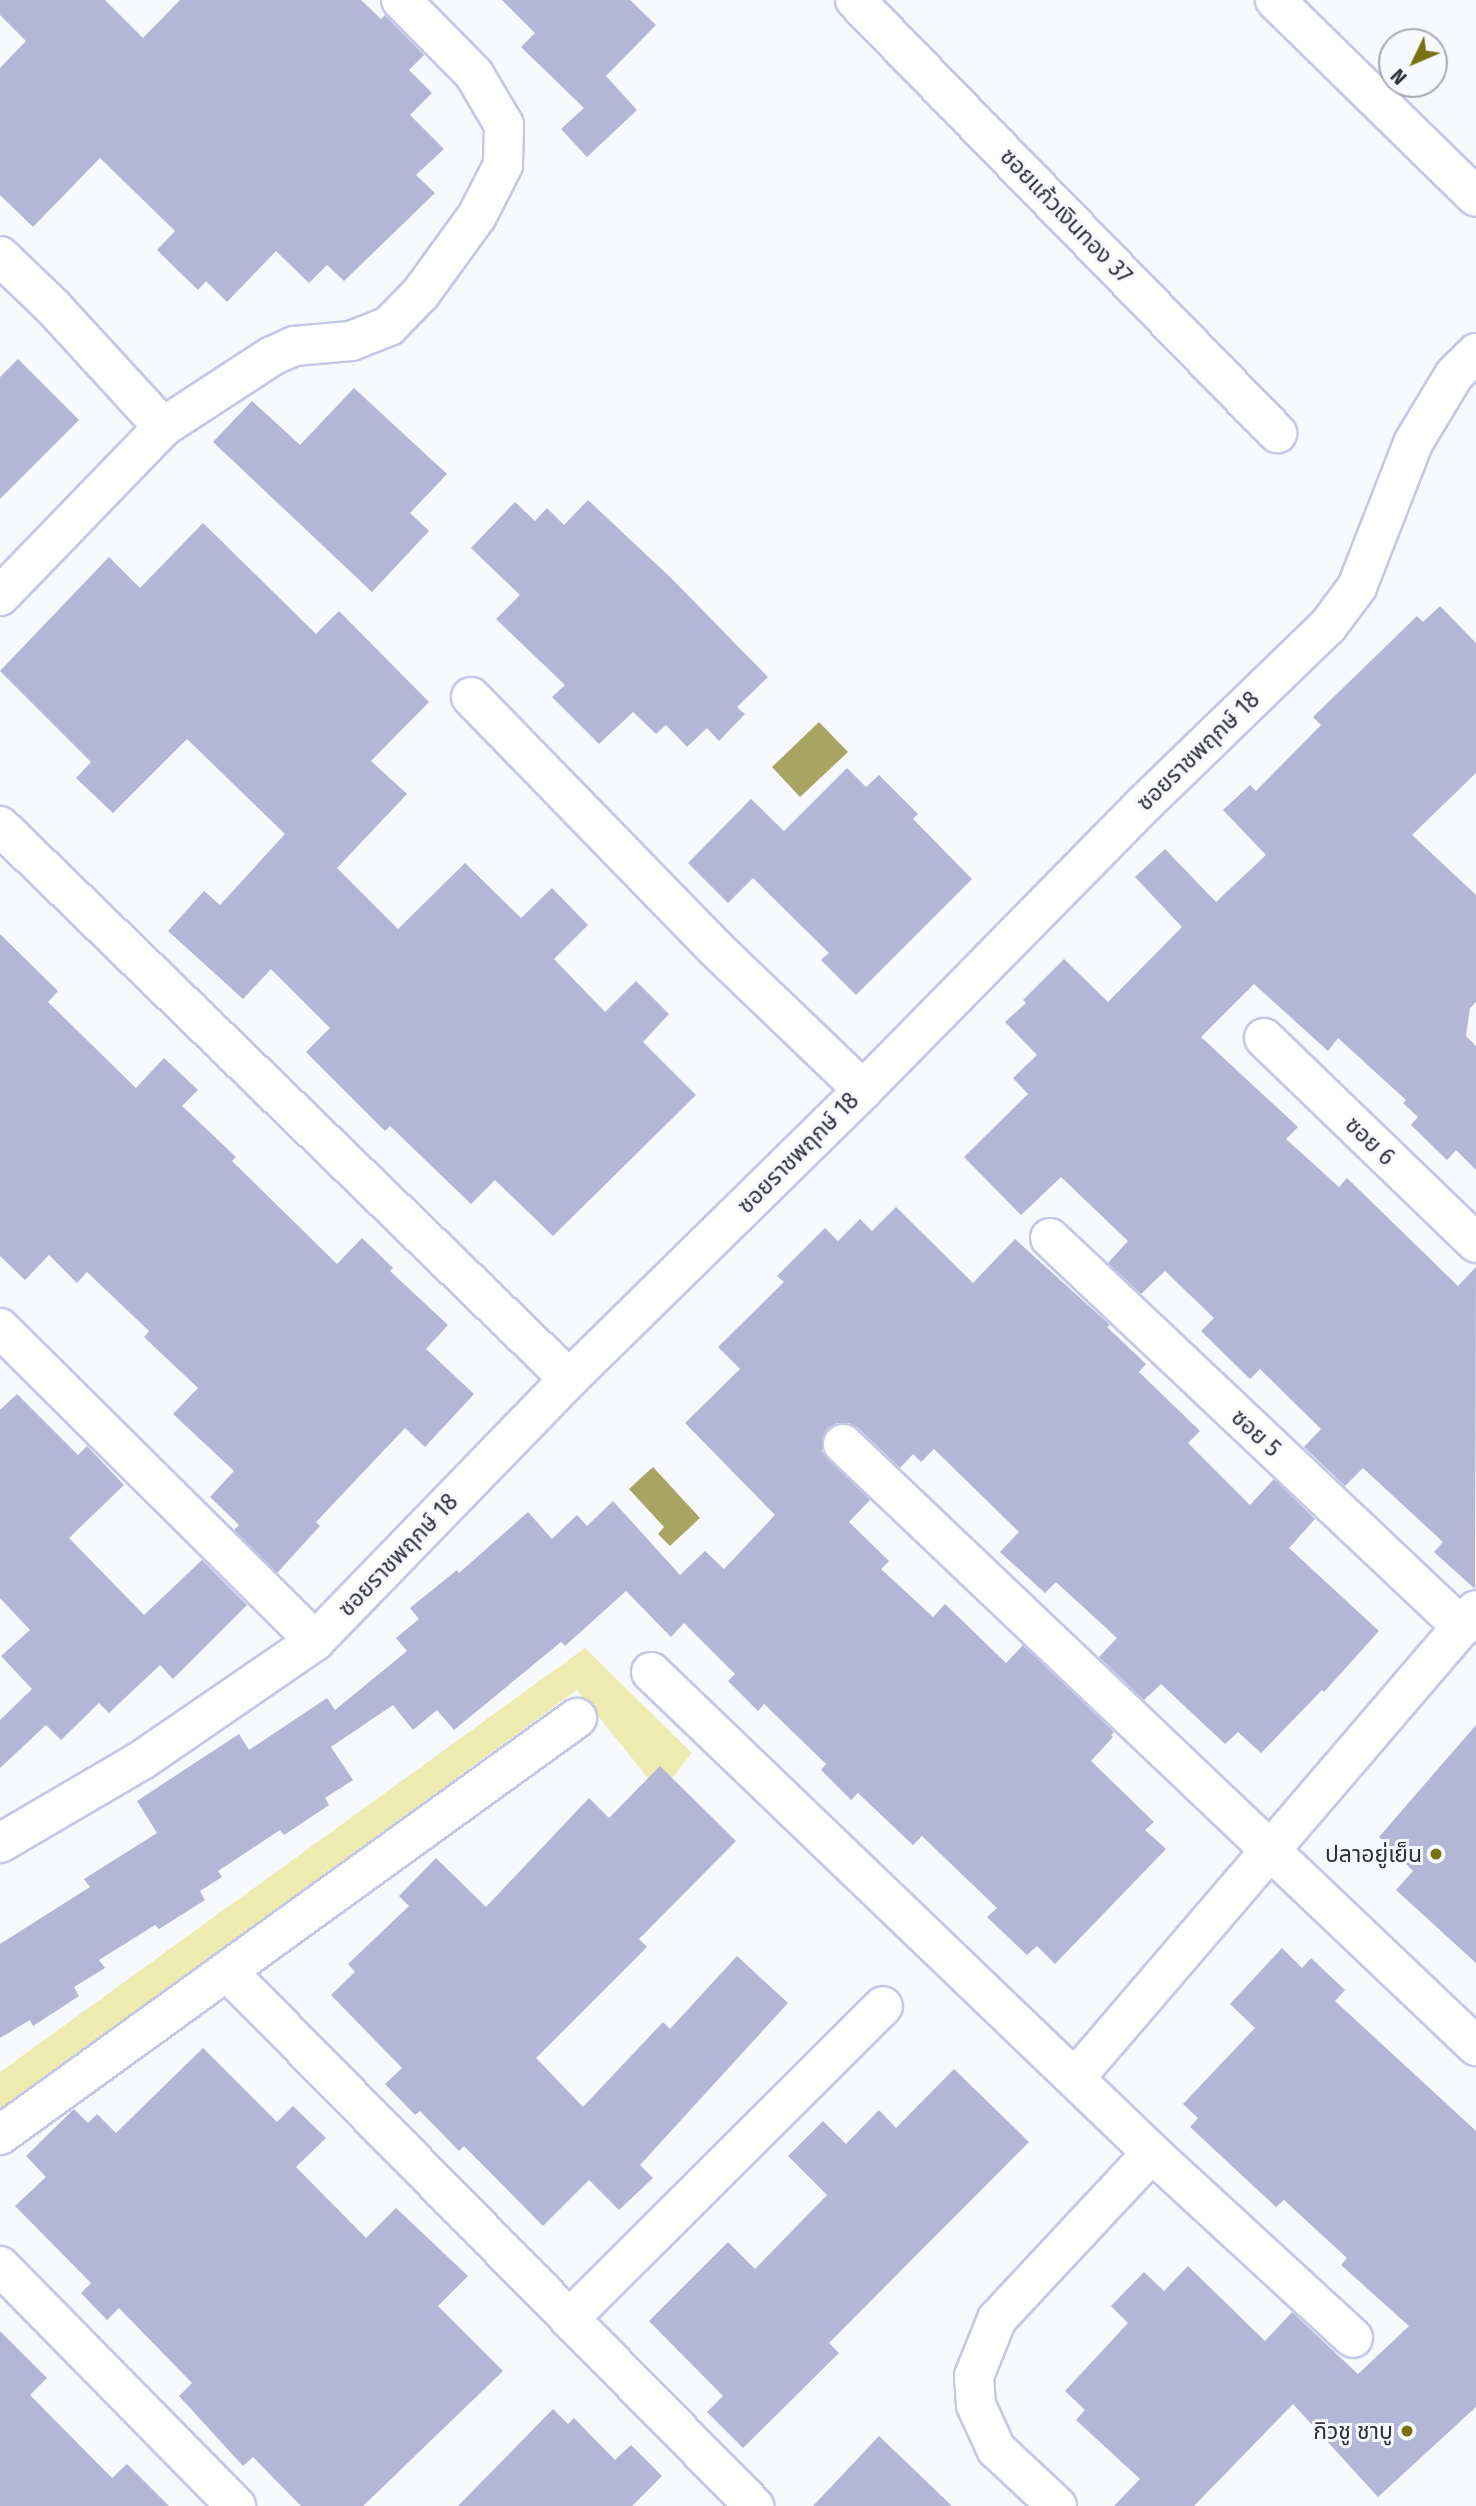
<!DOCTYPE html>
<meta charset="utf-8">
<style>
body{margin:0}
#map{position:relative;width:1476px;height:2506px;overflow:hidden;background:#f8f9ff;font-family:"Fira Sans","Noto Sans Thai",sans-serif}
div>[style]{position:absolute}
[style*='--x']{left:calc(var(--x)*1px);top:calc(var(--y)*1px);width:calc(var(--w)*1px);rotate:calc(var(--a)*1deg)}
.green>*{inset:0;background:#eeebb0}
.water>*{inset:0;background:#a8a461}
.building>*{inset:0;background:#b3b6d4}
.roads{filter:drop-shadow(2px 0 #c4c7e5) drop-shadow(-2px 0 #c4c7e5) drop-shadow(0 2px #c4c7e5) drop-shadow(0 -2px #c4c7e5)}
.minor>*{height:38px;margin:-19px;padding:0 19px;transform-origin:19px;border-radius:19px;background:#fff}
.dots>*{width:19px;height:19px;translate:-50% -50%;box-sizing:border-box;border:4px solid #f8f9ff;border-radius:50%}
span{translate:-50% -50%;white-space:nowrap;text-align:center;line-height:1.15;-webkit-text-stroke:6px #f8f9ff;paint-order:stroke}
.street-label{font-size:23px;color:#2e2f3b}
.poi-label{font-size:23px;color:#2e2f3b}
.right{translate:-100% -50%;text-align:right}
.north{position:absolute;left:1378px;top:28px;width:70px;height:70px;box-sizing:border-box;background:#f8f9ff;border:2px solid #a7a8b1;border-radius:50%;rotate:226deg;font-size:19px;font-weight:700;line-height:28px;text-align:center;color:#2e2f3b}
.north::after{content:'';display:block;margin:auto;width:24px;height:32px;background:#787213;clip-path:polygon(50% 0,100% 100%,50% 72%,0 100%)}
</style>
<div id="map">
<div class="green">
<i style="clip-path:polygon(585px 1648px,692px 1753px,660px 1793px,577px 1690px,0 2110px,0 2072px)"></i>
</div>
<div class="water">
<i style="clip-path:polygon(819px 722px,848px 752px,800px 797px,772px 767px)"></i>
<i style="clip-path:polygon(653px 1467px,700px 1518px,670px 1546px,658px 1534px,664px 1527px,629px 1489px)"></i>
</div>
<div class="building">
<i style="clip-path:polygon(0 0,105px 0,143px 38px,180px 0,361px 0,381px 19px,385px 15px,424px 55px,409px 70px,432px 93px,410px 115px,444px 149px,416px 175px,435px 193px,344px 281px,327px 265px,309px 283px,276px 251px,227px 302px,206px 281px,198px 290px,157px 250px,175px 231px,100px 158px,33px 227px,0 195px,0 68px,26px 41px,0 15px)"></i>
<i style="clip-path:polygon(502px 0,630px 0,656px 25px,606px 76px,637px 110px,587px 157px,561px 129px,584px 108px,521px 47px,535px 33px)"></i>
<i style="clip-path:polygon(18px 359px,79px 420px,0 499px,0 377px)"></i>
<i style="clip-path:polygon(354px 388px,447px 474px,410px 513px,429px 531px,372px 592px,213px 442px,252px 401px,300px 445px)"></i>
<i style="clip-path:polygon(588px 500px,671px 578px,768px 677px,737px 707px,745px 714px,719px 741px,707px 728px,687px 747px,666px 725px,656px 734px,633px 712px,599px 744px,552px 697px,565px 685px,496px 619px,520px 595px,471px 548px,515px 502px,535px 521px,547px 508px,564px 525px)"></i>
<i style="clip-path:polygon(203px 523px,316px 634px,339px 611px,429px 702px,371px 761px,407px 794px,337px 868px,398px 929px,465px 863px,521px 918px,552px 888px,588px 925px,554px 959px,605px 1012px,636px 981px,669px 1014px,643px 1042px,696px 1095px,553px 1236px,495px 1180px,471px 1204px,390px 1126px,385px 1131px,306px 1052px,330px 1028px,271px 969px,243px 999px,168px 931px,204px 891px,220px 905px,285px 834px,187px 739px,113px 813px,76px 778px,91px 762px,0 671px,109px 557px,140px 588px)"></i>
<i style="clip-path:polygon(1440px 606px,1476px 643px,1476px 773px,1412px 835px,1476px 895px,1476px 1002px,1470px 1008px,1466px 1036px,1476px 1046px,1476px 1170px,1456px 1150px,1447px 1160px,1411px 1125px,1418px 1117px,1403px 1103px,1406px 1100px,1338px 1038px,1328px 1051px,1254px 984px,1201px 1037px,1298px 1127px,1286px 1139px,1339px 1187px,1347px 1178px,1458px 1286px,1476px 1267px,1475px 1589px,1434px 1552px,1443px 1542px,1363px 1468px,1345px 1486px,1304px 1447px,1321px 1429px,1260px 1369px,1250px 1379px,1201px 1331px,1214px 1318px,1165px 1271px,1141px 1294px,1108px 1263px,1128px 1241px,1061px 1177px,1021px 1215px,964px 1157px,1028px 1094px,1013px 1078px,1037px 1055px,1005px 1022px,1026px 1003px,1023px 1000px,1064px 959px,1108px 1002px,1182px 927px,1135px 877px,1165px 849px,1216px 902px,1266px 855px,1223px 810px,1250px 785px,1256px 791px,1321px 725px,1313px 717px,1417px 616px,1423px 622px)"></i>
<i style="clip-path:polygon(847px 768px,866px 787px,879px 775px,918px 814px,913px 819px,972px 879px,856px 995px,821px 960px,829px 953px,753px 878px,728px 903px,688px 863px,751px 799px,784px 831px)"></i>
<i style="clip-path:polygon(0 934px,58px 991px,48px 1002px,136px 1088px,164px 1058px,198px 1090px,182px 1106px,236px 1157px,232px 1161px,337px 1264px,362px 1238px,393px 1268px,390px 1271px,448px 1325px,426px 1349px,474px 1394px,425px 1447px,405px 1428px,316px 1522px,320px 1526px,277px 1573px,234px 1530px,239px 1525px,210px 1497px,234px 1471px,173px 1414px,198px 1388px,144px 1337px,149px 1331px,87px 1272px,77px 1283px,49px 1255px,25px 1280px,0 1256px)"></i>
<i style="clip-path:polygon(896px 1207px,973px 1283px,1015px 1239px,1110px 1325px,1107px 1327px,1146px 1364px,1139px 1372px,1200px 1431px,1188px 1443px,1250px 1505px,1274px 1479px,1315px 1519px,1289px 1548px,1379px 1631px,1324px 1692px,1322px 1690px,1261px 1753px,1238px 1732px,1225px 1744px,1161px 1684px,1144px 1700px,1099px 1657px,1117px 1638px,1056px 1582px,1045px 1593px,1000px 1552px,1019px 1532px,934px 1449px,921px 1462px,913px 1454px,900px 1468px,858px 1428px,849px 1423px,837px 1423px,828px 1428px,822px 1438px,822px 1451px,870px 1500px,849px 1522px,889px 1561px,881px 1569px,933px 1617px,945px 1604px,1006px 1663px,1023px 1645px,1114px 1732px,1111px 1735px,1113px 1737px,1091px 1761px,1154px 1822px,1145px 1830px,1166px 1849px,1055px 1964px,1037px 1946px,1027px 1955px,987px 1917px,997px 1908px,922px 1836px,913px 1845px,858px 1793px,851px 1800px,821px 1770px,826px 1764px,764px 1704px,758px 1711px,728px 1681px,735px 1674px,684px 1623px,671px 1637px,626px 1591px,565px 1646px,561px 1642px,454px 1730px,437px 1710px,413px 1730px,393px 1705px,331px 1747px,353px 1780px,325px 1798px,329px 1805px,284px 1835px,280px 1830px,218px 1871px,222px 1877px,200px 1891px,205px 1900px,159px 1929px,155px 1925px,99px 1960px,105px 1968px,74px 1987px,79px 1996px,33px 2026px,30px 2020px,0 2038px,0 1944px,90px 1887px,84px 1879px,157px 1833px,137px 1801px,239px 1734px,249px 1750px,327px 1698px,335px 1710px,407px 1651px,396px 1638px,419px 1619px,410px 1608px,457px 1570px,459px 1573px,528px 1512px,552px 1539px,577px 1515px,587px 1526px,613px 1501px,680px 1575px,705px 1551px,724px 1569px,775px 1515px,685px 1423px,740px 1369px,718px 1347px,784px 1282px,777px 1276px,825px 1228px,838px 1241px,860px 1219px,872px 1231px)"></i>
<i style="clip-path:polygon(17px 1394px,78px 1455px,87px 1446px,124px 1485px,69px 1538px,144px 1615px,202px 1560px,247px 1605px,173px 1679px,160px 1665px,109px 1713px,99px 1703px,61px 1740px,46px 1725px,0 1768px,0 1720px,32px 1689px,1px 1656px,30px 1630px,0 1598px,0 1410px)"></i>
<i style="clip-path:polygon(1476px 1725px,1476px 1963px,1396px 1890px,1413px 1871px,1379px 1837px)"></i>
<i style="clip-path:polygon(660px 1766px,736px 1841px,639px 1939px,647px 1947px,536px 2058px,583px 2107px,663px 2022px,670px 2029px,737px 1956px,788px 2003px,640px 2165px,653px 2178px,619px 2210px,589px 2180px,543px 2226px,464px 2146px,459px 2151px,420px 2111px,415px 2115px,385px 2084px,402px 2068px,331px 1995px,355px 1972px,348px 1964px,409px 1906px,399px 1896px,436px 1858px,486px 1907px,589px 1798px,609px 1818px)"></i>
<i style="clip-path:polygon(1282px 1948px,1302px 1968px,1311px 1958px,1345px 1990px,1335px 2001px,1476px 2131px,1476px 2407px,1378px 2497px,1293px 2404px,1194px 2506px,1114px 2506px,1140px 2479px,1076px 2420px,1085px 2410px,1065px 2391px,1128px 2323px,1111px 2306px,1144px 2272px,1164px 2291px,1188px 2266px,1265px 2341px,1292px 2312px,1358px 2374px,1409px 2326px,1341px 2265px,1347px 2258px,1284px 2200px,1276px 2207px,1190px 2127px,1198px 2118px,1183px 2104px,1255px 2028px,1230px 2004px)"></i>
<i style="clip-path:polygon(203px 2048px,277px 2122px,293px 2106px,326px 2138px,296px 2167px,366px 2238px,396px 2208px,468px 2276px,438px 2306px,503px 2371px,363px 2506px,301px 2506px,253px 2457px,243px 2466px,179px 2396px,192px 2383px,119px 2308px,107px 2320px,81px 2293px,91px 2283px,15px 2206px,46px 2177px,26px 2156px,74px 2109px,88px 2123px,97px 2114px,116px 2133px)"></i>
<i style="clip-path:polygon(954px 2069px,1029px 2142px,829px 2343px,839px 2353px,743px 2448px,707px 2412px,723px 2396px,649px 2321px,728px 2242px,755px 2269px,827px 2195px,788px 2156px,823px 2121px,846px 2144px,879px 2110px,896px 2128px)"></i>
<i style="clip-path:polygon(0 2331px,47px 2378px,30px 2395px,112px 2478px,127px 2464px,169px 2506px,0 2506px)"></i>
<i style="clip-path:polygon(553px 2409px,568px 2424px,574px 2418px,615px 2460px,631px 2445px,662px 2476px,632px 2506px,458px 2506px)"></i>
<i style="clip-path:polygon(879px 2436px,952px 2506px,813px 2506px)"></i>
</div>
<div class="roads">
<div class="minor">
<i style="--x:855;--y:0;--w:605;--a:45.74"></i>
<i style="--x:1275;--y:0;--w:281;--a:44.4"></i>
<i style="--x:0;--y:256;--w:74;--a:43.9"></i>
<i style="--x:53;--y:307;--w:163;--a:47.5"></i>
<i style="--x:0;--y:596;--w:235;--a:-46"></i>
<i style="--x:163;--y:427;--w:130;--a:-33.1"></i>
<i style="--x:272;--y:356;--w:24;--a:-24"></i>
<i style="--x:294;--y:346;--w:57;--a:-5"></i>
<i style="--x:351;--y:341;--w:41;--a:-21.5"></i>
<i style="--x:389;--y:326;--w:46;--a:-45.9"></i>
<i style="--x:421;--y:293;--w:95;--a:-54"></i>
<i style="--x:477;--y:216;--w:57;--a:-63"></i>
<i style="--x:503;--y:165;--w:40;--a:-88.6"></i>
<i style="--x:504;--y:125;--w:59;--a:-120.5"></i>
<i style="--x:474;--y:74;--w:104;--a:-134.6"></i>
<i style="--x:471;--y:697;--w:350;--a:45.8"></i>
<i style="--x:715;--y:948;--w:205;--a:43.8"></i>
<i style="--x:0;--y:826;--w:793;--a:44.18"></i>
<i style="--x:1264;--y:1038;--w:295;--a:44"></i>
<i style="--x:1050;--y:1238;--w:567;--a:43.36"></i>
<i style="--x:0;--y:1328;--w:444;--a:44.8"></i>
<i style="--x:843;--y:1444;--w:874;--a:43.56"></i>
<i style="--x:651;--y:1672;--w:695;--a:43.83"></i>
<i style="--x:1152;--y:2153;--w:273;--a:42.6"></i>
<i style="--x:0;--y:1843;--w:164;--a:-30.3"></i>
<i style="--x:142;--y:1760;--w:210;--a:-34.5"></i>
<i style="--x:315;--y:1641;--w:365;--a:-45.9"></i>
<i style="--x:569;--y:1379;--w:412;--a:-44.5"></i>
<i style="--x:863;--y:1090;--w:401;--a:-45.5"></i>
<i style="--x:1144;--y:804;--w:256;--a:-44.1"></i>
<i style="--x:1328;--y:626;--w:49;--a:-53.4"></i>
<i style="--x:1357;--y:587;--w:155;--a:-68.7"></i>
<i style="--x:1413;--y:443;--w:79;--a:-58.9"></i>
<i style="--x:1454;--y:375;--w:31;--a:-45"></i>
<i style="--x:228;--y:1972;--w:750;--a:45.43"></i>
<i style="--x:1075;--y:2078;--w:616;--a:-49.41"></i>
<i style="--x:0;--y:2135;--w:712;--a:-35.86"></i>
<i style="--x:0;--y:2266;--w:337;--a:45.5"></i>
<i style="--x:569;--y:2319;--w:443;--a:-44.9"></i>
<i style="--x:1057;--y:2506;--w:83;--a:-136.9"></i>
<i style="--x:996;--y:2449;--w:48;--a:-114.4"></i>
<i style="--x:976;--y:2405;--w:29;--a:-94"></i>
<i style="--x:974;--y:2376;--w:61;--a:-68"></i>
<i style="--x:997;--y:2319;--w:227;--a:-47"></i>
</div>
</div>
<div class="dots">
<i style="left:1436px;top:1854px;background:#787213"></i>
<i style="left:1407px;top:2431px;background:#787213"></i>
</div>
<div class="street-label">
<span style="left:1066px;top:216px;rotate:46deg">ซอยแก้วเงินทอง 37</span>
<span style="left:1198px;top:751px;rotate:-44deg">ซอยราชพฤกษ์ 18</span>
<span style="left:1370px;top:1141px;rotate:44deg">ซอย 6</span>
<span style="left:798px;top:1153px;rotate:-45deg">ซอยราชพฤกษ์ 18</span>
<span style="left:1256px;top:1433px;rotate:43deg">ซอย 5</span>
<span style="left:398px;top:1555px;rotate:-46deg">ซอยราชพฤกษ์ 18</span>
</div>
<div class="poi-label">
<span class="right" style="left:1422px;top:1854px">ปลาอยู่เย็น</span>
<span class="right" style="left:1393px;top:2431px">กิวชู ชาบู</span>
</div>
<div class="north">N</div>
</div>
